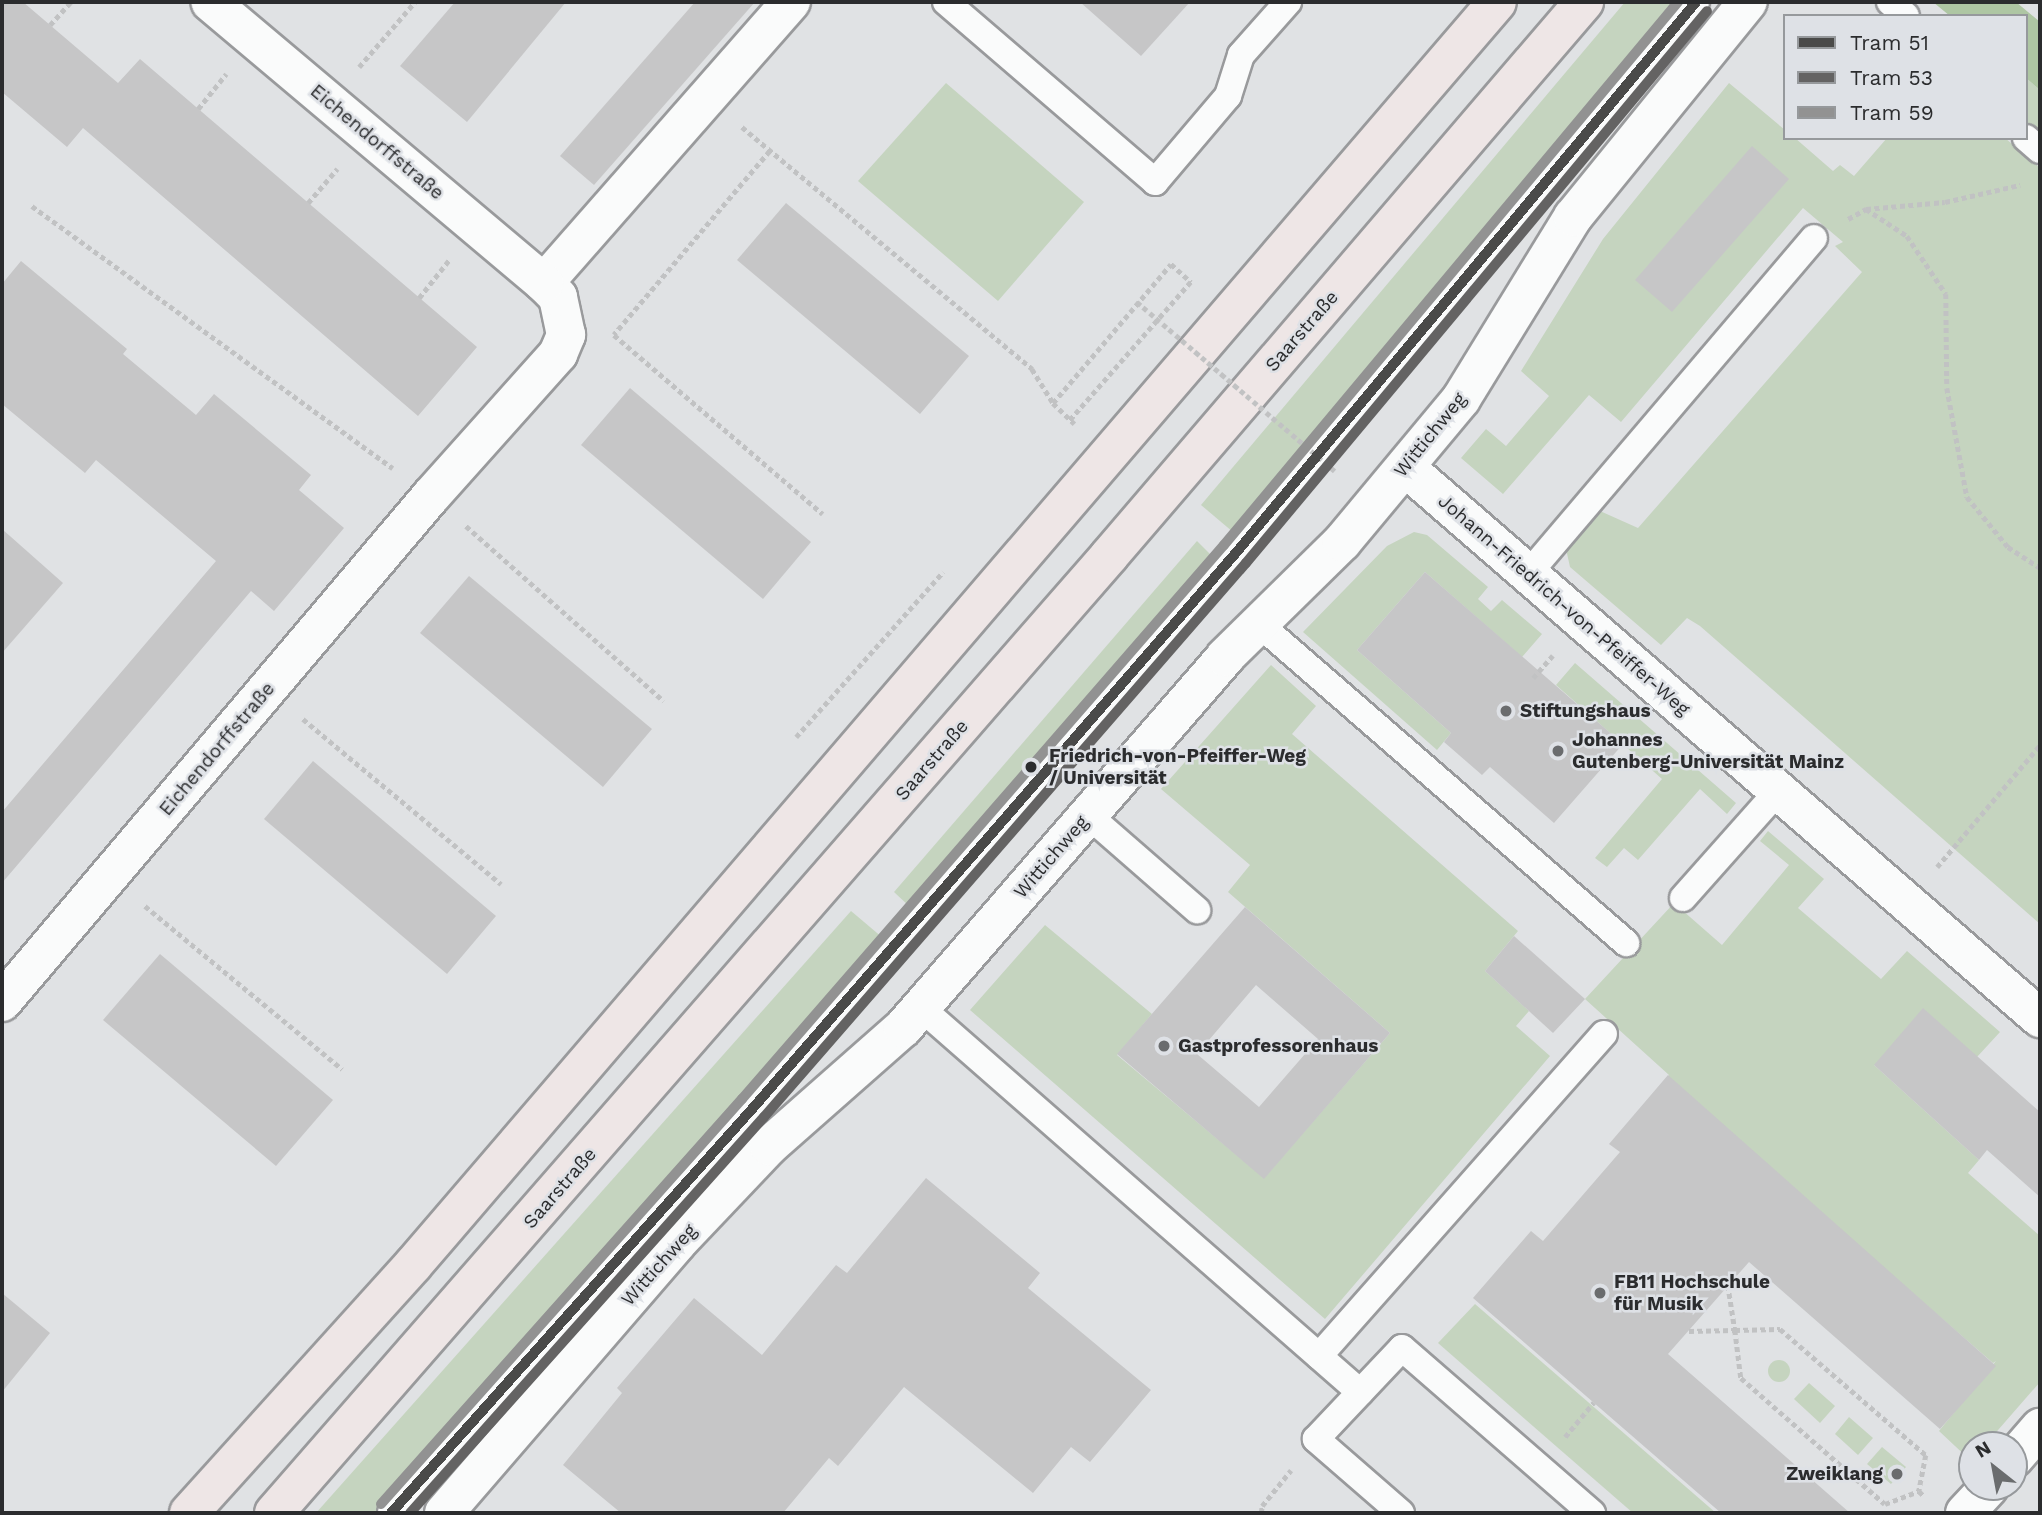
<!DOCTYPE html>
<meta charset="utf-8">
<style>
body{margin:0}
#map{position:relative;width:2042px;height:1515px;overflow:hidden;background:#e0e2e4;font-family:"Work Sans",sans-serif}
div>[style]{position:absolute}
[style*='--x']{left:calc(var(--x)*1px);top:calc(var(--y)*1px);width:calc(var(--w)*1px);rotate:calc(var(--a)*1deg)}
.green>*{inset:0;background:#c5d4bf}
.round{border-radius:50%}
.forest>*{inset:0;background:#aec6a3}
.building>*{inset:0;background:#c6c6c7}
.path>*{height:4.5px;margin-top:-2.25px;transform-origin:0;background:repeating-linear-gradient(90deg,#c1c2c3 0 5px,transparent 0 8.5px)}
.roads{filter:drop-shadow(2px 0 #999a9c) drop-shadow(-2px 0 #999a9c) drop-shadow(0 2px #999a9c) drop-shadow(0 -2px #999a9c)}
.service>*{height:26px;margin:-13px;padding:0 13px;transform-origin:13px;border-radius:13px;background:#fafbfb}
.minor>*{height:38px;margin:-19px;padding:0 19px;transform-origin:19px;border-radius:19px;background:#fafbfb}
.trunk>*{height:38px;margin:-19px;padding:0 19px;transform-origin:19px;border-radius:19px;background:#eee6e6}
.path-bridge>*{height:4.5px;margin-top:-2.25px;transform-origin:0;background:repeating-linear-gradient(90deg,#c1c2c3 0 5px,transparent 0 8.5px)}
.tram-1>*{height:10px;margin:-5px;padding:0 5px;transform-origin:5px;border-radius:5px;background:#4a4a49}
.tram-2>*{height:10px;margin:-5px;padding:0 5px;transform-origin:5px;border-radius:5px;background:#646363}
.tram-3>*{height:10px;margin:-5px;padding:0 5px;transform-origin:5px;border-radius:5px;background:#929292}
.dots>*{width:19px;height:19px;translate:-50% -50%;box-sizing:border-box;border:4px solid #dee1e6;border-radius:50%}
span{translate:-50% -50%;white-space:nowrap;text-align:center;line-height:1.15;-webkit-text-stroke:5px #dee1e6;paint-order:stroke}
.street-label{font-size:19px;color:#2b2c2e}
.poi-label{font-size:19px;color:#2b2c2e;font-weight:700}
.left{translate:0 -50%;text-align:left}
.right{translate:-100% -50%;text-align:right}
.stop-label{font-size:19px;color:#2b2c2e;font-weight:700}
.frame{position:absolute;inset:0;border:4px solid #2b2c2e;pointer-events:none}
.legend{position:absolute;left:1783px;top:14px;width:245px;height:126px;box-sizing:border-box;background:#dee1e6;border:2px solid #96999c;margin:0;padding:9px 12px;list-style:none;font-size:21px;color:#2b2c2e}
.legend li{display:flex;align-items:center;gap:14px;height:35px}
.legend b{width:35px;border:2px solid #96999c}
.north{position:absolute;left:1958px;top:1431px;width:70px;height:70px;box-sizing:border-box;background:#dee1e6;border:2px solid #96999c;border-radius:50%;rotate:329deg;font-size:19px;font-weight:700;line-height:28px;text-align:center;color:#2b2c2e}
.north::after{content:'';display:block;margin:auto;width:24px;height:32px;background:#6a6c6e;clip-path:polygon(50% 0,100% 100%,50% 72%,0 100%)}
</style>
<div id="map">
<div class="green">
<i style="clip-path:polygon(1625px 2px,1680px 2px,1513px 208px,1233px 532px,1201px 505px)"></i>
<i style="clip-path:polygon(2026px 78px,2040px 90px,2040px 135px,2026px 123px)"></i>
<i style="clip-path:polygon(946px 83px,1084px 202px,998px 301px,858px 181px)"></i>
<i style="clip-path:polygon(1729px 83px,1785px 130px,1785px 138px,1795px 138px,1833px 171px,1840px 165px,1854px 176px,1887px 138px,2005px 138px,2040px 168px,2040px 924px,1700px 626px,1687px 618px,1661px 645px,1570px 567px,1566px 549px,1600px 511px,1638px 528px,1862px 272px,1835px 246px,1843px 242px,1803px 208px,1621px 422px,1589px 395px,1503px 494px,1461px 458px,1486px 429px,1506px 446px,1549px 396px,1521px 371px,1603px 239px)"></i>
<i style="clip-path:polygon(1414px 532px,1427px 535px,1488px 587px,1478px 599px,1491px 611px,1502px 600px,1542px 634px,1522px 657px,1425px 572px,1357px 650px,1451px 733px,1437px 750px,1303px 632px,1387px 546px)"></i>
<i style="clip-path:polygon(1197px 541px,1213px 557px,910px 907px,894px 892px)"></i>
<i style="clip-path:polygon(1575px 663px,1736px 803px,1727px 814px,1700px 789px,1638px 860px,1624px 848px,1607px 867px,1595px 858px,1662px 779px,1556px 685px)"></i>
<i style="clip-path:polygon(1271px 665px,1316px 706px,1292px 734px,1518px 931px,1485px 971px,1529px 1011px,1516px 1026px,1550px 1056px,1325px 1319px,970px 1010px,1045px 925px,1152px 1014px,1117px 1055px,1264px 1178px,1390px 1033px,1228px 892px,1250px 865px,1161px 789px)"></i>
<i style="clip-path:polygon(1768px 831px,1824px 879px,1798px 908px,1881px 979px,1907px 951px,2000px 1032px,1977px 1057px,1874px 1065px,1979px 1160px,1968px 1173px,2040px 1236px,2040px 1382px,1985px 1445px,1972px 1445px,1971px 1461px,1939px 1431px,1996px 1361px,1993px 1363px,1668px 1080px,1669px 1075px,1585px 999px,1674px 903px,1722px 945px,1789px 865px,1760px 841px)"></i>
<i style="clip-path:polygon(851px 911px,883px 938px,379px 1513px,316px 1513px)"></i>
<i style="clip-path:polygon(1475px 1304px,1716px 1513px,1633px 1513px,1557px 1447px,1438px 1343px)"></i>
<i class="round" style="left:1768px;top:1360px;width:22px;height:22px"></i>
<i style="clip-path:polygon(1809px 1383px,1835px 1406px,1820px 1423px,1794px 1399px)"></i>
<i style="clip-path:polygon(1849px 1417px,1873px 1438px,1858px 1455px,1835px 1434px)"></i>
<i style="clip-path:polygon(1882px 1447px,1906px 1467px,1891px 1484px,1867px 1464px)"></i>
</div>
<div class="forest">
<i style="clip-path:polygon(1933px 2px,2016px 2px,2040px 22px,2040px 90px,2026px 78px,2026px 16px,1950px 16px)"></i>
</div>
<div class="building">
<i style="clip-path:polygon(2px 2px,23px 2px,118px 83px,140px 59px,477px 347px,418px 416px,83px 128px,67px 147px,2px 92px)"></i>
<i style="clip-path:polygon(455px 2px,566px 2px,467px 122px,400px 66px)"></i>
<i style="clip-path:polygon(695px 2px,755px 2px,594px 185px,560px 156px)"></i>
<i style="clip-path:polygon(1080px 2px,1190px 2px,1141px 56px)"></i>
<i style="clip-path:polygon(1752px 146px,1789px 179px,1672px 312px,1635px 280px)"></i>
<i style="clip-path:polygon(786px 203px,969px 356px,920px 414px,737px 260px)"></i>
<i style="clip-path:polygon(21px 261px,127px 349px,123px 354px,196px 415px,214px 394px,311px 475px,299px 490px,344px 528px,274px 611px,251px 591px,2px 883px,2px 812px,216px 561px,96px 460px,85px 473px,2px 404px,2px 284px)"></i>
<i style="clip-path:polygon(630px 388px,811px 542px,763px 599px,581px 445px)"></i>
<i style="clip-path:polygon(2px 529px,63px 583px,2px 653px)"></i>
<i style="clip-path:polygon(1425px 572px,1623px 744px,1554px 823px,1490px 767px,1482px 775px,1444px 742px,1451px 733px,1357px 650px)"></i>
<i style="clip-path:polygon(469px 576px,652px 729px,603px 787px,420px 633px)"></i>
<i style="clip-path:polygon(313px 761px,496px 916px,447px 974px,264px 819px)"></i>
<i style="clip-path:polygon(evenodd,1245px 907px,1390px 1033px,1264px 1179px,1117px 1054px,1245px 907px,1256px 985px,1318px 1039px,1259px 1107px,1197px 1054px,1256px 985px)"></i>
<i style="clip-path:polygon(1514px 936px,1585px 999px,1553px 1033px,1485px 971px)"></i>
<i style="clip-path:polygon(160px 954px,333px 1100px,276px 1166px,103px 1020px)"></i>
<i style="clip-path:polygon(1923px 1008px,2040px 1112px,2040px 1197px,1987px 1150px,1979px 1160px,1874px 1065px)"></i>
<i style="clip-path:polygon(1668px 1075px,1996px 1366px,1940px 1429px,1749px 1262px,1668px 1354px,1850px 1513px,1721px 1513px,1473px 1298px,1531px 1231px,1543px 1241px,1620px 1152px,1609px 1144px)"></i>
<i style="clip-path:polygon(926px 1178px,1040px 1273px,1028px 1288px,1151px 1390px,1090px 1462px,1071px 1447px,1033px 1493px,904px 1387px,838px 1466px,829px 1458px,783px 1513px,621px 1513px,563px 1465px,622px 1393px,617px 1388px,694px 1298px,762px 1355px,836px 1265px,847px 1273px)"></i>
<i style="clip-path:polygon(2px 1293px,50px 1333px,2px 1392px)"></i>
</div>
<div class="path">
<i style="--x:50;--y:25;--w:31;--a:-48"></i>
<i style="--x:359;--y:67;--w:86;--a:-49.3"></i>
<i style="--x:198;--y:109;--w:45;--a:-51.3"></i>
<i style="--x:742;--y:127;--w:378;--a:39.8"></i>
<i style="--x:1032;--y:369;--w:40;--a:58"></i>
<i style="--x:1053;--y:403;--w:30;--a:44"></i>
<i style="--x:770;--y:151;--w:241;--a:130.3"></i>
<i style="--x:614;--y:335;--w:275;--a:40.6"></i>
<i style="--x:308;--y:203;--w:45;--a:-49.5"></i>
<i style="--x:32;--y:206;--w:446;--a:36"></i>
<i style="--x:1866;--y:209;--w:49;--a:33.4"></i>
<i style="--x:1907;--y:236;--w:70;--a:56.1"></i>
<i style="--x:1946;--y:294;--w:94;--a:89.4"></i>
<i style="--x:1947;--y:388;--w:111;--a:79.6"></i>
<i style="--x:1967;--y:497;--w:65;--a:50.6"></i>
<i style="--x:2008;--y:547;--w:38;--a:33"></i>
<i style="--x:1848;--y:219;--w:21;--a:-29"></i>
<i style="--x:1866;--y:209;--w:79;--a:-5.1"></i>
<i style="--x:1945;--y:202;--w:77;--a:-12.8"></i>
<i style="--x:419;--y:298;--w:48;--a:-51.7"></i>
<i style="--x:1053;--y:403;--w:182;--a:-49.7"></i>
<i style="--x:1171;--y:264;--w:27;--a:42"></i>
<i style="--x:1191;--y:282;--w:184;--a:131.2"></i>
<i style="--x:466;--y:526;--w:264;--a:41.5"></i>
<i style="--x:1533;--y:678;--w:30;--a:-49"></i>
<i style="--x:303;--y:719;--w:258;--a:39.8"></i>
<i style="--x:796;--y:737;--w:221;--a:-48.3"></i>
<i style="--x:1937;--y:867;--w:160;--a:-49.8"></i>
<i style="--x:145;--y:906;--w:256;--a:39.6"></i>
<i style="--x:1728;--y:1285;--w:46;--a:81.2"></i>
<i style="--x:1735;--y:1330;--w:45;--a:-1.3"></i>
<i style="--x:1780;--y:1329;--w:193;--a:40.8"></i>
<i style="--x:1926;--y:1455;--w:37;--a:101"></i>
<i style="--x:1689;--y:1331;--w:46;--a:-1.2"></i>
<i style="--x:1735;--y:1330;--w:48;--a:82.9"></i>
<i style="--x:1741;--y:1378;--w:191;--a:41.2"></i>
<i style="--x:1885;--y:1504;--w:36;--a:-21"></i>
<i style="--x:1919;--y:1491;--w:6;--a:45"></i>
<i style="--x:1565;--y:1437;--w:45;--a:-50.4"></i>
<i style="--x:1261;--y:1513;--w:7;--a:-82"></i>
<i style="--x:1262;--y:1506;--w:46;--a:-51.1"></i>
</div>
<div class="roads">
<div class="service">
<i style="--x:946;--y:2;--w:276;--a:40.7"></i>
<i style="--x:1155;--y:182;--w:113;--a:-49.7"></i>
<i style="--x:1228;--y:96;--w:43;--a:-72.4"></i>
<i style="--x:1241;--y:55;--w:71;--a:-48.4"></i>
<i style="--x:1890;--y:2;--w:21;--a:41"></i>
<i style="--x:2026;--y:138;--w:18;--a:41"></i>
<i style="--x:1528;--y:574;--w:441;--a:-49.6"></i>
<i style="--x:1258;--y:623;--w:488;--a:41"></i>
<i style="--x:1088;--y:815;--w:145;--a:41.1"></i>
<i style="--x:1683;--y:898;--w:143;--a:-48.4"></i>
<i style="--x:920;--y:1007;--w:585;--a:41.19"></i>
<i style="--x:1319;--y:1356;--w:430;--a:-48.5"></i>
<i style="--x:391;--y:1513;--w:543;--a:-48.21"></i>
<i style="--x:753;--y:1108;--w:734;--a:-48.98"></i>
<i style="--x:1235;--y:554;--w:719;--a:-50.13"></i>
<i style="--x:1401;--y:1513;--w:113;--a:-139"></i>
<i style="--x:1316;--y:1439;--w:125;--a:-46.6"></i>
<i style="--x:1402;--y:1348;--w:252;--a:41"></i>
</div>
<div class="minor">
<i style="--x:544;--y:283;--w:374;--a:-48.7"></i>
<i style="--x:1405;--y:467;--w:841;--a:40.95"></i>
<i style="--x:2;--y:1002;--w:663;--a:-49.71"></i>
<i style="--x:431;--y:496;--w:191;--a:-48.2"></i>
<i style="--x:558;--y:354;--w:21;--a:-67"></i>
<i style="--x:566;--y:335;--w:39;--a:-102"></i>
<i style="--x:558;--y:297;--w:20;--a:-135"></i>
<i style="--x:544;--y:283;--w:436;--a:-139.9"></i>
<i style="--x:2014;--y:1458;--w:40;--a:-49"></i>
<i style="--x:444;--y:1513;--w:357;--a:-49.2"></i>
<i style="--x:677;--y:1243;--w:134;--a:-46.5"></i>
<i style="--x:769;--y:1146;--w:179;--a:-41.4"></i>
<i style="--x:903;--y:1028;--w:491;--a:-49"></i>
<i style="--x:1225;--y:657;--w:164;--a:-44.5"></i>
<i style="--x:1342;--y:542;--w:186;--a:-50.2"></i>
<i style="--x:1461;--y:399;--w:214;--a:-58.4"></i>
<i style="--x:1573;--y:217;--w:277;--a:-50.9"></i>
<i style="--x:1965;--y:1513;--w:35;--a:-47"></i>
</div>
<div class="trunk">
<i style="--x:189;--y:1513;--w:334;--a:-47.9"></i>
<i style="--x:413;--y:1265;--w:1664;--a:-49.36"></i>
<i style="--x:274;--y:1513;--w:1270;--a:-48.89"></i>
<i style="--x:1109;--y:556;--w:730;--a:-49.39"></i>
</div>
</div>
<div class="path-bridge">
<i style="--x:1137;--y:302;--w:262;--a:40.5"></i>
</div>
<div class="tram-1">
<i style="--x:391;--y:1513;--w:543;--a:-48.21"></i>
<i style="--x:753;--y:1108;--w:734;--a:-48.98"></i>
<i style="--x:1235;--y:554;--w:719;--a:-50.13"></i>
</div>
<div class="tram-2">
<i style="--x:410;--y:1513;--w:531;--a:-48.21"></i>
<i style="--x:764;--y:1117;--w:734;--a:-48.98"></i>
<i style="--x:1246;--y:563;--w:719;--a:-50.13"></i>
</div>
<div class="tram-3">
<i style="--x:381;--y:1504;--w:543;--a:-48.29"></i>
<i style="--x:742;--y:1099;--w:734;--a:-48.98"></i>
<i style="--x:1224;--y:545;--w:708;--a:-50.1"></i>
</div>
<div class="dots">
<i style="left:1506px;top:711px;background:#6a6c6e"></i>
<i style="left:1558px;top:751px;background:#6a6c6e"></i>
<i style="left:1031px;top:767px;background:#2b2c2e"></i>
<i style="left:1164px;top:1046px;background:#6a6c6e"></i>
<i style="left:1600px;top:1293px;background:#6a6c6e"></i>
<i style="left:1897px;top:1474px;background:#6a6c6e"></i>
</div>
<div class="street-label">
<span style="left:377px;top:142px;rotate:40deg">Eichendorffstraße</span>
<span style="left:1302px;top:331px;rotate:-49deg">Saarstraße</span>
<span style="left:1430px;top:435px;rotate:-51deg">Wittichweg</span>
<span style="left:1564px;top:605px;rotate:41deg">Johann-Friedrich-von-Pfeiffer-Weg</span>
<span style="left:217px;top:749px;rotate:-50deg">Eichendorffstraße</span>
<span style="left:932px;top:760px;rotate:-49deg">Saarstraße</span>
<span style="left:1051px;top:857px;rotate:-49deg">Wittichweg</span>
<span style="left:560px;top:1188px;rotate:-49deg">Saarstraße</span>
<span style="left:659px;top:1265px;rotate:-48deg">Wittichweg</span>
</div>
<div class="poi-label">
<span class="left" style="left:1520px;top:711px">Stiftungshaus</span>
<span class="left" style="left:1572px;top:751px">Johannes<br>Gutenberg-Universität Mainz</span>
<span class="left" style="left:1178px;top:1046px">Gastprofessorenhaus</span>
<span class="left" style="left:1614px;top:1293px">FB11 Hochschule<br>für Musik</span>
<span class="right" style="left:1883px;top:1474px">Zweiklang</span>
</div>
<div class="stop-label">
<span class="left" style="left:1049px;top:767px">Friedrich-von-Pfeiffer-Weg<br>/ Universität</span>
</div>
<div class="frame"></div>
<ul class="legend">
<li><b style="height:9px;background:#4a4a49"></b>Tram 51</li>
<li><b style="height:9px;background:#646363"></b>Tram 53</li>
<li><b style="height:9px;background:#929292"></b>Tram 59</li>
</ul>
<div class="north">N</div>
</div>
